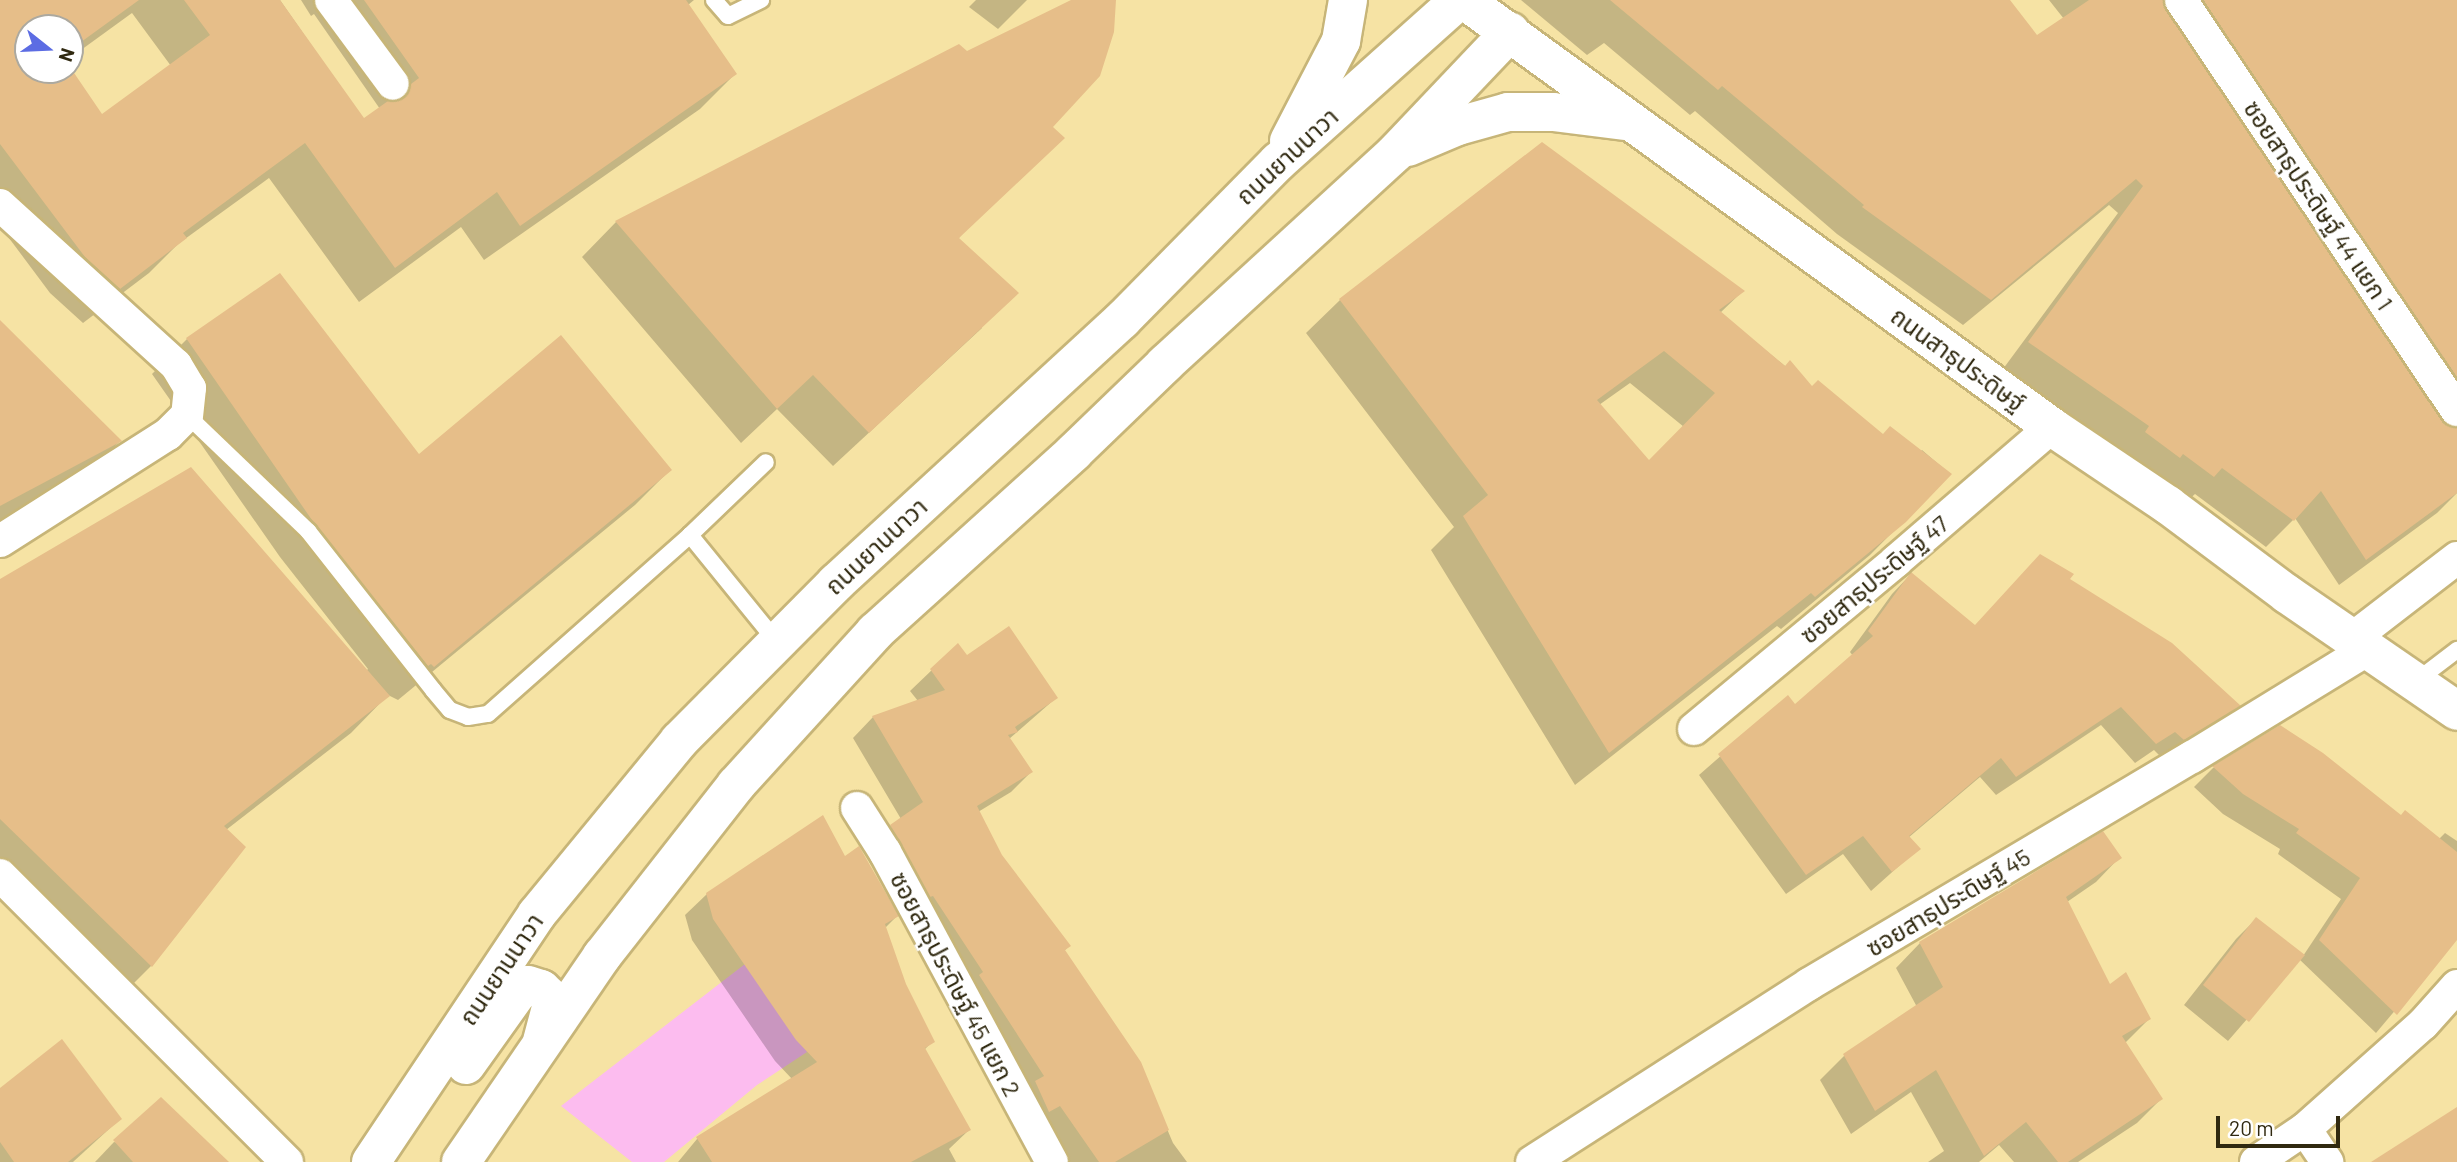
<!DOCTYPE html>
<meta charset="utf-8">
<style>
body{margin:0}
#map{position:relative;width:2457px;height:1162px;overflow:hidden;background:#f6e3a4;font-family:Barlow,"Noto Sans Thai",sans-serif}
div>[style]{position:absolute}
[style*='--x']{left:calc(var(--x)*1px);top:calc(var(--y)*1px);width:calc(var(--w)*1px);rotate:calc(var(--a)*1deg)}
.green>*{inset:0;background:#fcbcef}
.shadow>*{inset:0;background:#0003}
.building>*{inset:0;background:#e6be89}
.roads{filter:drop-shadow(2px 0 #c7b578) drop-shadow(-2px 0 #c7b578) drop-shadow(0 2px #c7b578) drop-shadow(0 -2px #c7b578)}
.service>*{height:16px;margin:-8px;padding:0 8px;transform-origin:8px;border-radius:8px;background:#fff}
.minor>*{height:32px;margin:-16px;padding:0 16px;transform-origin:16px;border-radius:16px;background:#fff}
.secondary>*{height:38px;margin:-19px;padding:0 19px;transform-origin:19px;border-radius:19px;background:#fff}
span{translate:-50% -50%;white-space:nowrap;text-align:center;line-height:1.15;-webkit-text-stroke:5px #fff;paint-order:stroke}
.street-label{font-size:24px;color:#302910}
.north{position:absolute;left:14px;top:14px;width:70px;height:70px;box-sizing:border-box;background:#fff;border:2px solid #aca99f;border-radius:50%;rotate:108deg;font-size:19px;font-weight:700;line-height:28px;text-align:center;color:#302910}
.north::after{content:'';display:block;margin:auto;width:24px;height:32px;background:#5c6ce3;clip-path:polygon(50% 0,100% 100%,50% 72%,0 100%)}
.scale{position:absolute;left:2216px;top:1116px;width:124px;height:32px;box-sizing:border-box;border:4px solid #302910;border-top:0;padding-left:9px;font-size:21px;line-height:24px;white-space:nowrap;color:#302910;-webkit-text-stroke:5px #fff;paint-order:stroke}
</style>
<div id="map">
<div class="green">
<i style="clip-path:polygon(745px 964px,807px 1052px,757px 1085px,664px 1162px,632px 1162px,561px 1106px)"></i>
</div>
<div class="shadow">
<i style="clip-path:polygon(evenodd,0 0,280px 0,364px 121px,380px 109px,314px 14px,311px 16px,301px 0,694px 0,688px 5px,735px 74px,700px 109px,484px 260px,461px 227px,359px 302px,269px 178px,178px 244px,149px 273px,83px 323px,50px 293px,0 226px,0 0,132px 13px,171px 66px,101px 117px,70px 70px,28px 70px,28px 28px,70px 28px,70px 58px,132px 13px)"></i>
<i style="clip-path:polygon(976px 0,1027px 0,998px 29px,969px 7px)"></i>
<i style="clip-path:polygon(1075px 0,1114px 0,1050px 127px,958px 239px,982px 328px,833px 466px,777px 409px,741px 443px,582px 257px,616px 222px,959px 46px,966px 53px)"></i>
<i style="clip-path:polygon(1521px 0,2007px 0,2037px 38px,2064px 19px,2049px 0,2457px 0,2457px 493px,2437px 513px,2339px 585px,2295px 518px,2266px 547px,2195px 494px,2186px 502px,2124px 453px,2003px 369px,2118px 213px,2109px 205px,1963px 325px,1837px 234px,1695px 111px,1690px 115px,1604px 43px,1587px 55px)"></i>
<i style="clip-path:polygon(evenodd,1542px 144px,1743px 291px,1720px 313px,1812px 388px,1883px 436px,1919px 453px,1922px 450px,1950px 474px,1870px 555px,1781px 629px,1777px 626px,1575px 785px,1431px 550px,1454px 527px,1306px 333px,1340px 300px,1542px 144px,1630px 383px,1684px 427px,1649px 462px,1599px 405px,1630px 383px)"></i>
<i style="clip-path:polygon(0 322px,120px 441px,83px 478px,0 522px)"></i>
<i style="clip-path:polygon(187px 339px,418px 456px,670px 470px,635px 505px,398px 700px,388px 695px,351px 733px,226px 830px,151px 966px,114px 1003px,0 891px,0 581px,366px 671px,368px 669px,280px 557px,152px 374px)"></i>
<i style="clip-path:polygon(1911px 574px,1974px 627px,2067px 579px,2238px 706px,2219px 725px,2163px 759px,2154px 750px,2135px 763px,2101px 725px,1996px 795px,1980px 777px,1908px 838px,1918px 849px,1871px 891px,1843px 854px,1786px 894px,1699px 775px,1787px 698px,1795px 706px,1853px 656px,1850px 652px,1892px 594px)"></i>
<i style="clip-path:polygon(958px 645px,967px 657px,1056px 698px,1009px 739px,1031px 772px,1011px 792px,978px 812px,1001px 856px,1069px 946px,1064px 951px,1139px 1063px,1173px 1143px,1187px 1162px,1065px 1162px,870px 847px,901px 819px,853px 738px,873px 717px,918px 701px,910px 691px)"></i>
<i style="clip-path:polygon(2280px 727px,2400px 817px,2439px 839px,2445px 833px,2457px 841px,2457px 937px,2376px 1033px,2299px 959px,2228px 1041px,2184px 1005px,2236px 939px,2256px 919px,2303px 956px,2341px 899px,2278px 854px,2280px 849px,2223px 814px,2194px 787px,2213px 768px)"></i>
<i style="clip-path:polygon(2103px 833px,2119px 858px,2096px 882px,2067px 902px,2109px 986px,2149px 1019px,2125px 1043px,2161px 1099px,2137px 1123px,2078px 1162px,2014px 1162px,1999px 1145px,1979px 1162px,1928px 1162px,1944px 1151px,1911px 1092px,1851px 1134px,1820px 1080px,1844px 1056px,1917px 1007px,1896px 968px,1920px 943px)"></i>
<i style="clip-path:polygon(844px 859px,897px 916px,885px 928px,904px 985px,933px 1041px,924px 1050px,969px 1130px,949px 1149px,956px 1162px,678px 1162px,697px 1139px,793px 1080px,775px 1061px,692px 940px,685px 915px,707px 894px)"></i>
<i style="clip-path:polygon(0 1090px,120px 1119px,73px 1162px,0 1162px)"></i>
<i style="clip-path:polygon(114px 1142px,224px 1162px,95px 1162px)"></i>
</div>
<div class="building">
<i style="clip-path:polygon(0 0,139px 0,70px 50px,70px 28px,28px 28px,28px 70px,70px 70px,70px 67px,102px 114px,210px 35px,184px 0,280px 0,364px 118px,388px 101px,404px 98px,411px 84px,419px 78px,364px 0,686px 0,737px 74px,520px 226px,497px 192px,395px 268px,305px 143px,183px 233px,187px 238px,120px 289px,85px 257px,0 144px)"></i>
<i style="clip-path:polygon(1071px 0,1116px 0,1114px 32px,1100px 76px,1053px 127px,1065px 138px,959px 238px,1019px 293px,869px 433px,813px 375px,777px 409px,615px 221px,959px 44px,967px 51px)"></i>
<i style="clip-path:polygon(1610px 0,2010px 0,2037px 35px,2089px 0,2163px 0,2166px 10px,2442px 420px,2457px 428px,2457px 493px,2366px 560px,2321px 491px,2294px 521px,2222px 468px,2214px 477px,2183px 454px,2180px 458px,2145px 432px,2149px 426px,2028px 342px,2143px 186px,2136px 179px,1991px 300px,1862px 207px,1864px 205px,1722px 86px,1718px 90px)"></i>
<i style="clip-path:polygon(2203px 0,2457px 0,2457px 377px)"></i>
<i style="clip-path:polygon(evenodd,1542px 142px,1745px 291px,1719px 310px,1785px 366px,1790px 360px,1812px 386px,1818px 380px,1883px 434px,1890px 426px,1952px 474px,1906px 522px,1815px 597px,1811px 593px,1609px 753px,1463px 516px,1488px 495px,1339px 299px,1542px 142px,1664px 351px,1715px 393px,1649px 460px,1597px 400px,1664px 351px)"></i>
<i style="clip-path:polygon(280px 273px,419px 454px,561px 335px,672px 470px,434px 667px,431px 664px,428px 666px,314px 523px,186px 338px)"></i>
<i style="clip-path:polygon(0 320px,122px 441px,0 506px)"></i>
<i style="clip-path:polygon(191px 467px,390px 696px,224px 826px,246px 847px,152px 967px,0 819px,0 579px)"></i>
<i style="clip-path:polygon(2040px 554px,2074px 574px,2070px 579px,2172px 643px,2241px 706px,2184px 740px,2175px 732px,2156px 744px,2121px 707px,2016px 777px,2001px 758px,1909px 836px,1921px 849px,1892px 872px,1863px 836px,1806px 875px,1718px 754px,1788px 695px,1795px 704px,1873px 636px,1868px 631px,1911px 572px,1975px 625px)"></i>
<i style="clip-path:polygon(1009px 626px,1058px 698px,1015px 727px,1018px 732px,1008px 735px,1033px 772px,977px 806px,1002px 855px,1071px 946px,1065px 950px,1141px 1062px,1169px 1130px,1115px 1162px,1099px 1162px,1060px 1106px,1049px 1112px,1035px 1081px,1044px 1076px,979px 975px,983px 972px,933px 896px,930px 897px,890px 825px,923px 802px,872px 716px,945px 690px,930px 669px,958px 643px,967px 655px)"></i>
<i style="clip-path:polygon(2280px 725px,2323px 753px,2401px 815px,2405px 810px,2457px 852px,2457px 940px,2397px 1015px,2319px 940px,2360px 878px,2296px 833px,2299px 829px,2243px 794px,2212px 766px)"></i>
<i style="clip-path:polygon(823px 815px,845px 856px,859px 846px,899px 916px,885px 924px,906px 984px,935px 1042px,925px 1048px,971px 1130px,911px 1162px,712px 1162px,696px 1137px,817px 1062px,796px 1040px,713px 919px,706px 893px)"></i>
<i style="clip-path:polygon(2103px 831px,2122px 858px,2066px 897px,2110px 984px,2126px 972px,2151px 1019px,2122px 1036px,2163px 1099px,2068px 1162px,2058px 1162px,2026px 1122px,1984px 1156px,1936px 1070px,1875px 1111px,1843px 1054px,1943px 987px,1919px 942px)"></i>
<i style="clip-path:polygon(2256px 917px,2305px 955px,2249px 1022px,2203px 985px)"></i>
<i style="clip-path:polygon(62px 1039px,122px 1119px,68px 1162px,14px 1162px,0 1142px,0 1088px)"></i>
<i style="clip-path:polygon(161px 1097px,229px 1162px,133px 1162px,113px 1140px)"></i>
<i style="clip-path:polygon(2457px 1107px,2457px 1162px,2371px 1162px)"></i>
</div>
<div class="roads">
<div class="service">
<i style="--x:714;--y:0;--w:21;--a:49"></i>
<i style="--x:728;--y:16;--w:37;--a:-26"></i>
<i style="--x:187;--y:415;--w:168;--a:43.8"></i>
<i style="--x:308;--y:531;--w:202;--a:51.8"></i>
<i style="--x:433;--y:690;--w:26;--a:50"></i>
<i style="--x:450;--y:710;--w:19;--a:21"></i>
<i style="--x:468;--y:717;--w:20;--a:-9"></i>
<i style="--x:488;--y:714;--w:270;--a:-41.5"></i>
<i style="--x:690;--y:535;--w:105;--a:-43.8"></i>
<i style="--x:690;--y:535;--w:138;--a:50.9"></i>
<i style="--x:2415;--y:682;--w:53;--a:-37.3"></i>
</div>
<div class="minor">
<i style="--x:331;--y:0;--w:104;--a:53.6"></i>
<i style="--x:2181;--y:0;--w:494;--a:56.1"></i>
<i style="--x:0;--y:205;--w:238;--a:42.3"></i>
<i style="--x:176;--y:365;--w:27;--a:59"></i>
<i style="--x:190;--y:388;--w:27;--a:96"></i>
<i style="--x:187;--y:415;--w:27;--a:135"></i>
<i style="--x:168;--y:434;--w:199;--a:147.5"></i>
<i style="--x:2353;--y:638;--w:131;--a:-37.6"></i>
<i style="--x:1694;--y:729;--w:263;--a:-39.7"></i>
<i style="--x:1896;--y:561;--w:206;--a:-40.7"></i>
<i style="--x:857;--y:808;--w:52;--a:57.5"></i>
<i style="--x:885;--y:852;--w:352;--a:61.7"></i>
<i style="--x:0;--y:875;--w:406;--a:45"></i>
<i style="--x:2305;--y:1129;--w:40;--a:56"></i>
<i style="--x:1532;--y:1162;--w:329;--a:-32.7"></i>
<i style="--x:1809;--y:984;--w:445;--a:-30.7"></i>
<i style="--x:2192;--y:757;--w:206;--a:-31.5"></i>
<i style="--x:2256;--y:1162;--w:59;--a:-34"></i>
<i style="--x:2305;--y:1129;--w:158;--a:-41.7"></i>
<i style="--x:2423;--y:1024;--w:51;--a:-48.2"></i>
</div>
<div class="secondary">
<i style="--x:1464;--y:0;--w:727;--a:35.99"></i>
<i style="--x:2052;--y:427;--w:140;--a:33.9"></i>
<i style="--x:2168;--y:505;--w:149;--a:36.8"></i>
<i style="--x:2287;--y:594;--w:206;--a:34.5"></i>
<i style="--x:1289;--y:141;--w:113;--a:-62.5"></i>
<i style="--x:1341;--y:41;--w:42;--a:-80.3"></i>
<i style="--x:1408;--y:147;--w:54;--a:-22.8"></i>
<i style="--x:1458;--y:126;--w:52;--a:-15.6"></i>
<i style="--x:1508;--y:112;--w:45;--a:0"></i>
<i style="--x:1553;--y:112;--w:72;--a:7.2"></i>
<i style="--x:466;--y:1065;--w:90;--a:-54.5"></i>
<i style="--x:518;--y:992;--w:12;--a:-35"></i>
<i style="--x:528;--y:985;--w:14;--a:17"></i>
<i style="--x:541;--y:989;--w:16;--a:43"></i>
<i style="--x:553;--y:1000;--w:42;--a:105"></i>
<i style="--x:371;--y:1162;--w:298;--a:-56.2"></i>
<i style="--x:537;--y:914;--w:224;--a:-50.6"></i>
<i style="--x:679;--y:741;--w:223;--a:-45.2"></i>
<i style="--x:836;--y:583;--w:389;--a:-42.6"></i>
<i style="--x:1122;--y:320;--w:222;--a:-45.4"></i>
<i style="--x:1278;--y:162;--w:243;--a:-41.8"></i>
<i style="--x:461;--y:1162;--w:250;--a:-55.6"></i>
<i style="--x:602;--y:956;--w:217;--a:-51.9"></i>
<i style="--x:736;--y:785;--w:207;--a:-47.7"></i>
<i style="--x:875;--y:632;--w:268;--a:-42.1"></i>
<i style="--x:1074;--y:452;--w:127;--a:-44"></i>
<i style="--x:1165;--y:364;--w:314;--a:-42.5"></i>
<i style="--x:1396;--y:152;--w:166;--a:-46.5"></i>
</div>
</div>
<div class="street-label">
<span style="left:1287px;top:156px;rotate:-43deg">ถนนยานนาวา</span>
<span style="left:2319px;top:205px;rotate:56deg">ซอยสาธุประดิษฐ์ 44 แยก 1</span>
<span style="left:1958px;top:359px;rotate:36deg">ถนนสาธุประดิษฐ์</span>
<span style="left:876px;top:546px;rotate:-43deg">ถนนยานนาวา</span>
<span style="left:1874px;top:579px;rotate:-40deg">ซอยสาธุประดิษฐ์ 47</span>
<span style="left:1948px;top:902px;rotate:-31deg">ซอยสาธุประดิษฐ์ 45</span>
<span style="left:501px;top:969px;rotate:-56deg">ถนนยานนาวา</span>
<span style="left:956px;top:984px;rotate:62deg">ซอยสาธุประดิษฐ์ 45 แยก 2</span>
</div>
<div class="north">N</div>
<div class="scale">20 m</div>
</div>
